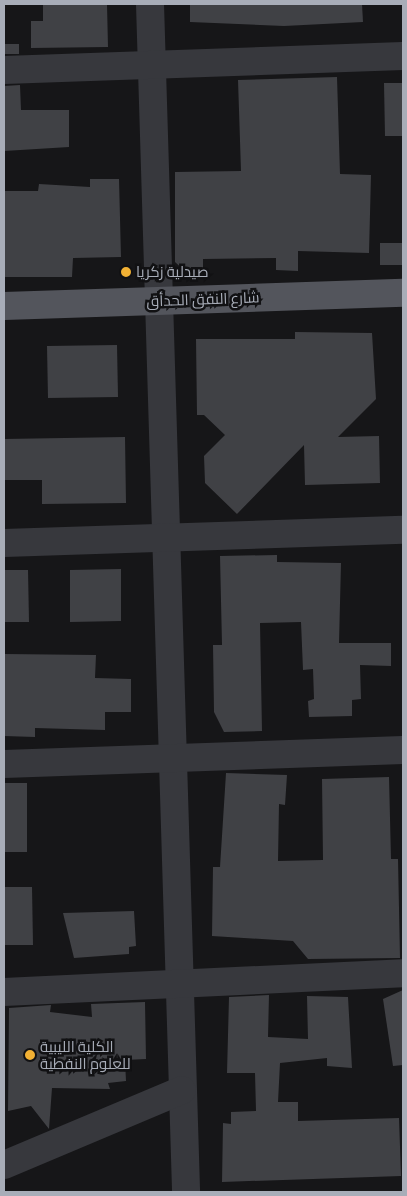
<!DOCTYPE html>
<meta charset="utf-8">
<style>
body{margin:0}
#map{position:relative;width:407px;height:1196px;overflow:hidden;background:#161618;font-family:"PT Sans Narrow",Cairo,sans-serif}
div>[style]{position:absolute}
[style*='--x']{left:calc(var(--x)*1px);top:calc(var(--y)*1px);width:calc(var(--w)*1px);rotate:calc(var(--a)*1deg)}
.building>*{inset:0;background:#404145}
.minor>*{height:28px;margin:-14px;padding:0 14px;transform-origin:14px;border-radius:14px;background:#37383d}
.major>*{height:28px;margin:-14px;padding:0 14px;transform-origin:14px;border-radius:14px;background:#53555c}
.dots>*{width:14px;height:14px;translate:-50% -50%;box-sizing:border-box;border:2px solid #111113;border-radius:50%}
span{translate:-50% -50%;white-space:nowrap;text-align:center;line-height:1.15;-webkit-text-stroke:5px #111113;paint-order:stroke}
.poi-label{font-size:15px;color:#a8adb8}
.left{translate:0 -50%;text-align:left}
.street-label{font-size:15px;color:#a8adb8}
.frame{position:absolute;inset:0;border:5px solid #a8adb8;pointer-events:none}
</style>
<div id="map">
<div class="building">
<i style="clip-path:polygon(43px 4px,107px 4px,108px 47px,31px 48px,31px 21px,43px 21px)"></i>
<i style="clip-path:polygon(190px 4px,362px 4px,363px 22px,284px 26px,190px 22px)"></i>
<i style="clip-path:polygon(4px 44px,19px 44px,19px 54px,4px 54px)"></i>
<i style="clip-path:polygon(337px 77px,340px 174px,371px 175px,369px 253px,298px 251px,298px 271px,276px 270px,276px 258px,203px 259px,203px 273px,187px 273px,175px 262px,175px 172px,241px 171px,238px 80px)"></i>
<i style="clip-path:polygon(384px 83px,403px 83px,403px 136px,385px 136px)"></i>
<i style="clip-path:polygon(20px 85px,21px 110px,69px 110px,69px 147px,4px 151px,4px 86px)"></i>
<i style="clip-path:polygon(90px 179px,119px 179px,121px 257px,73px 258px,72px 277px,4px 277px,4px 191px,38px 191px,39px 184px,90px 187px)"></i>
<i style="clip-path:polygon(380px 243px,403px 243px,403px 265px,380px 265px)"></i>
<i style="clip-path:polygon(295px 332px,372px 333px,376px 399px,338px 437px,379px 436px,380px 483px,305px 485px,304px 445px,237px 514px,205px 483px,204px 456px,225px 435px,204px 415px,197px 415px,196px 339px,295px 339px)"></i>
<i style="clip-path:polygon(117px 345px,118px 397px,48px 398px,47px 346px)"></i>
<i style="clip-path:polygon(125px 437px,126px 503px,42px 504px,42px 480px,4px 480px,4px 439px)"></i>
<i style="clip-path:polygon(277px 555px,277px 562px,341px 563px,339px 643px,391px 643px,391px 666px,360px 665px,361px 699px,352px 700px,352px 716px,309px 717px,308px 701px,314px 699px,313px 669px,303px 670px,301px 622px,260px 623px,262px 731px,224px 732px,214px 712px,213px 645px,222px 645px,220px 556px)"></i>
<i style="clip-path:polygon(121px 569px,121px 621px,70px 622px,70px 570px)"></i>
<i style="clip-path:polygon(4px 570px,28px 570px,29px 622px,4px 622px)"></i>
<i style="clip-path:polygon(4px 654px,96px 655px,95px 678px,131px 679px,131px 712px,105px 712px,105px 730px,35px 728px,35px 737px,4px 736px)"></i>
<i style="clip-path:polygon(226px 773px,287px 775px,285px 805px,279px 804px,278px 861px,323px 860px,322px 779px,389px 777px,391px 859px,398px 859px,400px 958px,308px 959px,293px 941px,212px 936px,213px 867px,220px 867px)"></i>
<i style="clip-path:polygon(4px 783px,27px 783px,27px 852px,4px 852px)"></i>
<i style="clip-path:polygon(4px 887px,32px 887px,33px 945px,4px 945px)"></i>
<i style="clip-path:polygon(134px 911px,136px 946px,129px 947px,129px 954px,74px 958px,63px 913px)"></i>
<i style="clip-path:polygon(403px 990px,403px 1065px,393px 1066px,383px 999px)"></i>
<i style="clip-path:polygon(269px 995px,268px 1037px,308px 1039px,307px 996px,348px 997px,352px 1068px,327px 1066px,327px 1058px,280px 1063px,278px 1102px,298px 1102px,298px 1121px,399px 1118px,401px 1176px,222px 1182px,223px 1123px,231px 1124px,231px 1112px,256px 1111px,255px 1073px,227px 1073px,229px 997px)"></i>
<i style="clip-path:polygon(145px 1002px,146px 1059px,125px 1060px,126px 1081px,108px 1083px,110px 1089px,52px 1088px,49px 1129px,31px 1106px,8px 1111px,9px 1008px,51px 1005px,50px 1012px,92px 1017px,91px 1004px)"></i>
</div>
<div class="minor">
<i style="--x:150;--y:4;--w:1189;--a:88.26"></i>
<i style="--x:4;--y:70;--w:399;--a:-2"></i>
<i style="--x:4;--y:543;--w:399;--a:-1.9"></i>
<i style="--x:4;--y:764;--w:399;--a:-2"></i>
<i style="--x:4;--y:992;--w:399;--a:-2.7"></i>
<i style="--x:4;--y:1165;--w:193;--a:-22.8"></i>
</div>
<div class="major">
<i style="--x:4;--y:306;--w:399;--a:-1.9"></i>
</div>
<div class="dots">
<i style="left:126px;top:272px;background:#f2b134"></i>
<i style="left:30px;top:1055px;background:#f2b134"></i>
</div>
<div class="poi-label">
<span class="left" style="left:136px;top:272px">صيدلية زكريا</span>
<span class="left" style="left:40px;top:1055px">الكلية الليبية<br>للعلوم النفطية</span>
</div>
<div class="street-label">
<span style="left:203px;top:299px;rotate:-2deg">شارع النفق الحدأق</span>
</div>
<div class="frame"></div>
</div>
